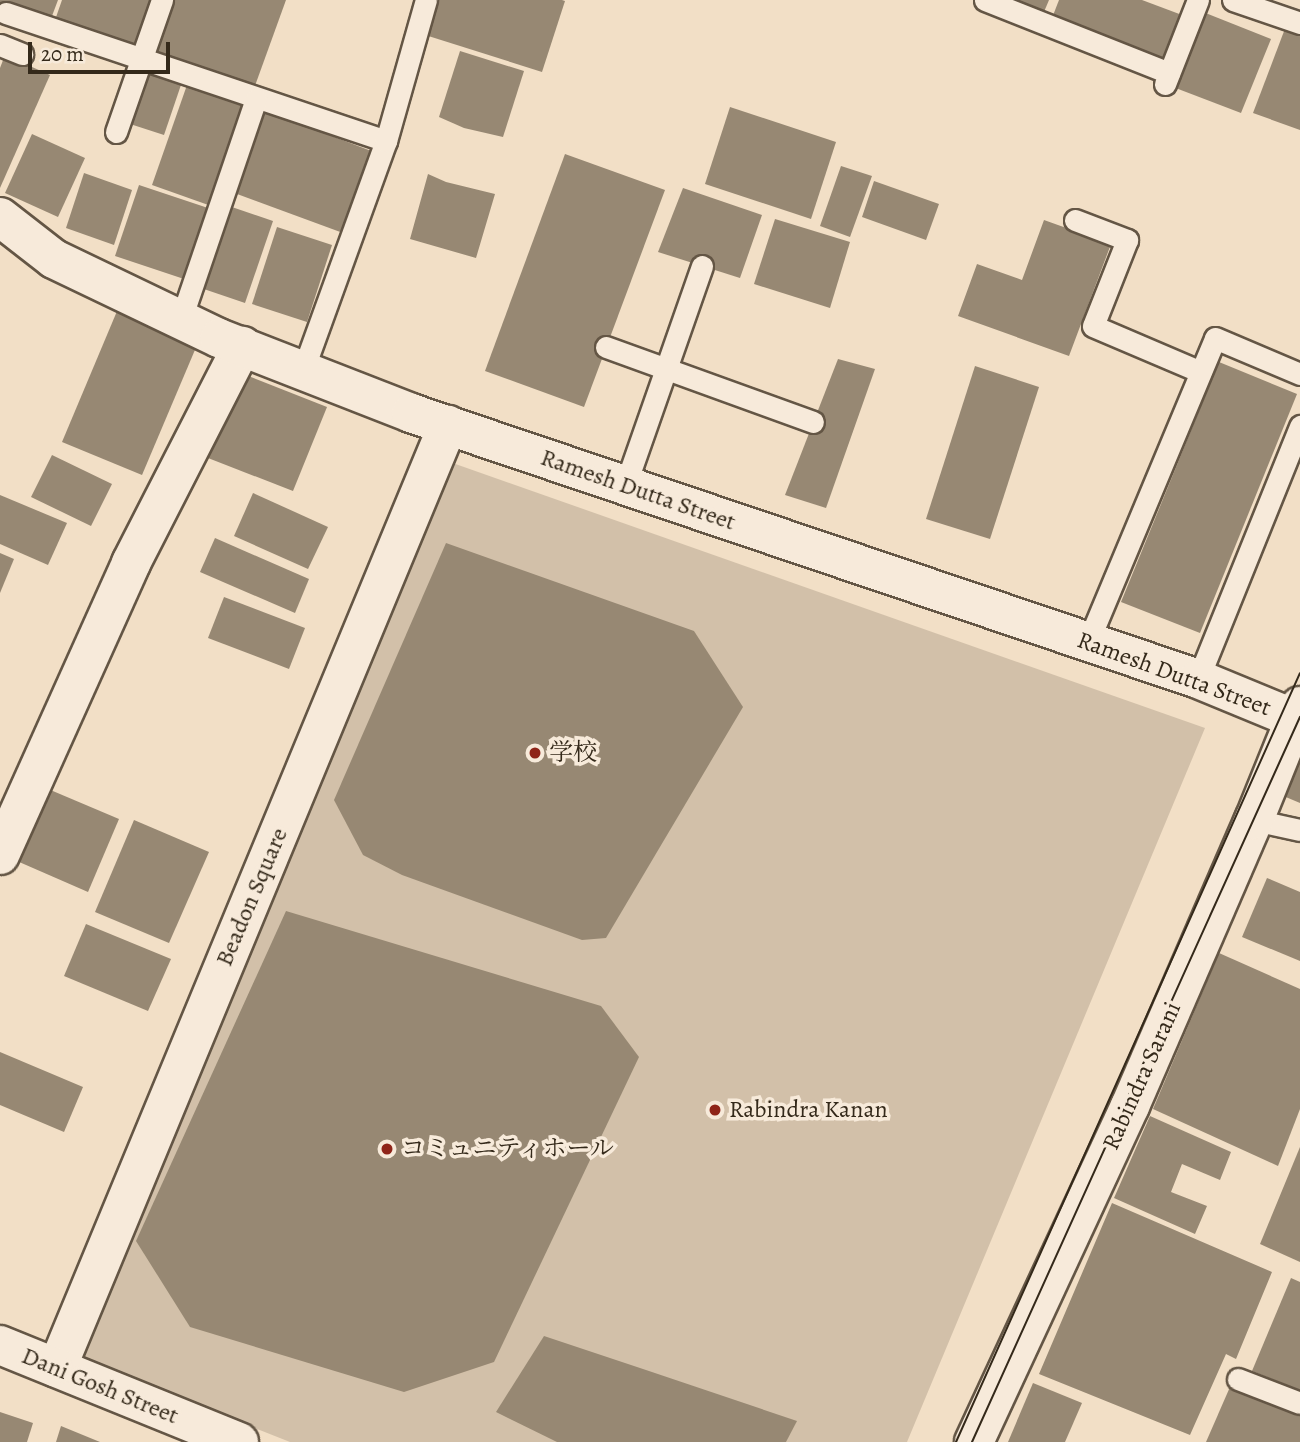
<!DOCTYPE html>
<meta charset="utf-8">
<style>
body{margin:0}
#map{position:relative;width:1300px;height:1442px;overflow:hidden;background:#f2dfc6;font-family:Alegreya,"Noto Serif SC","Noto Serif JP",serif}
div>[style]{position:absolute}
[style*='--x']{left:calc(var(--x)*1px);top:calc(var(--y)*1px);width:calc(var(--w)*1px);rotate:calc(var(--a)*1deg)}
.green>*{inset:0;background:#d2c0a9}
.building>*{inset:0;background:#978873}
.roads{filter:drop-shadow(2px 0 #645645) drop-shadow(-2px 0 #645645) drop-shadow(0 2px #645645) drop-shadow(0 -2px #645645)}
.lane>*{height:21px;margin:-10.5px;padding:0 10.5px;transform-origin:10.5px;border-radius:10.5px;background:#f7eada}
.street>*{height:38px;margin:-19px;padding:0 19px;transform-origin:19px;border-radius:19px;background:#f7eada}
.secondary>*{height:38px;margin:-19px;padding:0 19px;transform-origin:19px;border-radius:19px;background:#f7eada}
.tram>*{height:2px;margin:-1px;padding:0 1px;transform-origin:1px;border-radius:1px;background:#34291a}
.dots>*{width:19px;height:19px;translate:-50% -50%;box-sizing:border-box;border:4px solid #f7eada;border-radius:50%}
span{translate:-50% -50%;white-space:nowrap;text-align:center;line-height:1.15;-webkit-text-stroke:7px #f7eada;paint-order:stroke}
.street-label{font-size:24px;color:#34291a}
.poi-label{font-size:24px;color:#34291a}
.left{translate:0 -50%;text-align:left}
.scale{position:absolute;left:28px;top:42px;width:142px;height:32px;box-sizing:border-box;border:4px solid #34291a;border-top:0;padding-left:9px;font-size:21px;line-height:24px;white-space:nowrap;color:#34291a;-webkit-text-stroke:5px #f7eada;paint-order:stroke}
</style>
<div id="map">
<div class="green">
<i style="clip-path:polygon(430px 455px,1205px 728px,907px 1442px,290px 1442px,50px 1347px)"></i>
</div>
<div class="building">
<i style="clip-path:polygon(0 0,58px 0,49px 24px,0 5px)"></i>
<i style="clip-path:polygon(62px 0,158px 0,139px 54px,54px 23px)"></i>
<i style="clip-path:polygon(167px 0,286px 0,252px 94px,147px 55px)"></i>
<i style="clip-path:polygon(432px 0,562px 0,565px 1px,542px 72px,422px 34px)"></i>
<i style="clip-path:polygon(998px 0,1049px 0,1041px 19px)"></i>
<i style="clip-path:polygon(1059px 0,1142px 0,1182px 15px,1165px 60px,1052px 18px)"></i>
<i style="clip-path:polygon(1203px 12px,1271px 39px,1241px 113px,1173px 87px)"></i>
<i style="clip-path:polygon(1286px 26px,1300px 31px,1300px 130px,1253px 113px)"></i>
<i style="clip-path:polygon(460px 51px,524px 71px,503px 137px,464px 128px,439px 117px)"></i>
<i style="clip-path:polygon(5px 55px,50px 75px,0 188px,0 68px)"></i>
<i style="clip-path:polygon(147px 64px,184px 76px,164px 135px,127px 123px)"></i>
<i style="clip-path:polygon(187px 85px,249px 107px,214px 207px,152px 185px)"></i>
<i style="clip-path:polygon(730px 107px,836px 142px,811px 219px,705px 184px)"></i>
<i style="clip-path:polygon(260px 109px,374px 152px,343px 233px,229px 191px)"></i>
<i style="clip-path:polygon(32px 134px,85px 158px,58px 217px,5px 193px)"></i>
<i style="clip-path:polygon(565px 154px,665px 190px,584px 407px,485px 371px)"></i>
<i style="clip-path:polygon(841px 166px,872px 176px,850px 237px,820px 226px)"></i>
<i style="clip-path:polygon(84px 173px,132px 190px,114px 245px,66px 228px)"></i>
<i style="clip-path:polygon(428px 174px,446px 182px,495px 194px,476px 258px,410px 239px)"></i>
<i style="clip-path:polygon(874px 181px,939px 204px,926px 240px,862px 217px)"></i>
<i style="clip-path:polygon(139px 185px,211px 209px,187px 280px,115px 256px)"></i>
<i style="clip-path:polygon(683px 188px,762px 215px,740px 278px,658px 252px)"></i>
<i style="clip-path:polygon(223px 204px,273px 221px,245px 303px,195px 286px)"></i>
<i style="clip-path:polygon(775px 219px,850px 242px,830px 308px,754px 284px)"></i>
<i style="clip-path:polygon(1044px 220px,1111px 244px,1069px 356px,958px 316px,977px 264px,1022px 280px)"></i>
<i style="clip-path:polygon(277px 227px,332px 245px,307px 322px,252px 304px)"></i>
<i style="clip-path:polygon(120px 304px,200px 338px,142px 475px,62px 442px)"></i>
<i style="clip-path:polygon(838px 359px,875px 369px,826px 508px,785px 495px)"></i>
<i style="clip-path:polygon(1219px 362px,1297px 394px,1200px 633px,1121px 602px)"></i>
<i style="clip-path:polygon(975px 366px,1039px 387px,990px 539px,926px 519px)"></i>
<i style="clip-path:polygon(241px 373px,327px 407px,293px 491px,208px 458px)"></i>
<i style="clip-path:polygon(52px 455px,112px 484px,91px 526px,31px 497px)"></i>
<i style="clip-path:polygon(253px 493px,328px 527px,308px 569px,234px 536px)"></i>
<i style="clip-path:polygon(0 495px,67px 523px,48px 565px,0 544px)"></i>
<i style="clip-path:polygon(215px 538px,309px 579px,295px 613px,200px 572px)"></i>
<i style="clip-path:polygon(446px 543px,694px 631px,743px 707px,606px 938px,582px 940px,402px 875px,363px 855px,334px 800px)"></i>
<i style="clip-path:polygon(0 553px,14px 559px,0 593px)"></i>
<i style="clip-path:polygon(224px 597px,305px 628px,289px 669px,208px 638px)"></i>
<i style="clip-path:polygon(1300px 748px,1300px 803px,1281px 795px)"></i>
<i style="clip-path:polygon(41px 786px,119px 819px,88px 892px,10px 858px)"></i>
<i style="clip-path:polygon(134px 820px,209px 852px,169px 943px,95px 912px)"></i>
<i style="clip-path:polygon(1267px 878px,1300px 892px,1300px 961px,1242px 937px)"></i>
<i style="clip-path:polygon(286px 911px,601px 1006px,639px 1057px,494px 1362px,404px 1392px,190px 1327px,136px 1241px)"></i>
<i style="clip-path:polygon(86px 924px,171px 959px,148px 1011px,64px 976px)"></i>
<i style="clip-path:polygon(1219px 953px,1300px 989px,1300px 1109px,1278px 1166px,1153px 1109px)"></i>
<i style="clip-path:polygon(0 1052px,83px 1087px,64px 1132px,0 1105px)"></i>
<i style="clip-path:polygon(1150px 1116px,1231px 1152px,1220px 1180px,1182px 1164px,1171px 1192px,1207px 1206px,1195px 1234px,1114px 1198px)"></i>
<i style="clip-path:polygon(1300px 1147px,1300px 1262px,1260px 1244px)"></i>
<i style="clip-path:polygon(1112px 1203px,1272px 1272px,1236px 1359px,1226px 1354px,1190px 1435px,1039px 1374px)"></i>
<i style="clip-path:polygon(1291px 1278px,1300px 1282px,1300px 1390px,1252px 1371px)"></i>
<i style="clip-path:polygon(544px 1336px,646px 1370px,797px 1421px,786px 1442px,557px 1442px,496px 1412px)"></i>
<i style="clip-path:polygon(1033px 1383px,1082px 1403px,1065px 1442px,1008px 1442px)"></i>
<i style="clip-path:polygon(1230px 1387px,1300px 1415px,1300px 1442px,1206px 1442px)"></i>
<i style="clip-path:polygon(0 1412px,33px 1423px,27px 1442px,0 1442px)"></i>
<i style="clip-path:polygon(61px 1426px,100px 1442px,56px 1442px)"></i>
</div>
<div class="roads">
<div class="lane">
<i style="--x:985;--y:0;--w:198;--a:21.6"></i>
<i style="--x:1233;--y:0;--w:71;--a:18.9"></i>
<i style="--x:6;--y:13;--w:401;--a:18.6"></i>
<i style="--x:0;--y:45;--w:24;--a:22"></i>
<i style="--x:1165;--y:84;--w:90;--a:-68.6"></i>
<i style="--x:116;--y:132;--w:140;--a:-70.8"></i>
<i style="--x:1075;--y:220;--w:56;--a:21"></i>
<i style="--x:1127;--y:240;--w:92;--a:111.6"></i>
<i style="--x:1093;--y:326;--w:117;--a:23.1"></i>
<i style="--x:181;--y:319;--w:232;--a:-71.2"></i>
<i style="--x:606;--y:347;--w:220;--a:19.9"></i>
<i style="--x:303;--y:370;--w:244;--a:-70.1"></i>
<i style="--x:386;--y:141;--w:147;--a:-74.2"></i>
<i style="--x:625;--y:486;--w:233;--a:-70.7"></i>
<i style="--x:1088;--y:642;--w:329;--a:-67.3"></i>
<i style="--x:1215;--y:338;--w:92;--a:23"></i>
<i style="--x:1198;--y:679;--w:273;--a:-68"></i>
<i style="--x:1254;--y:820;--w:47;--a:12.3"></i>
<i style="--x:1238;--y:1379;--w:66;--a:21.2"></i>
</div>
<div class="street">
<i style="--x:0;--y:855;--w:320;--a:-65.8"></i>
<i style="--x:131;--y:563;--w:244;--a:-62.9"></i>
<i style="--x:57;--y:1368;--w:1021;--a:-67.48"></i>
</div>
<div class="secondary">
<i style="--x:0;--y:217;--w:68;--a:37.9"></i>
<i style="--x:54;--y:259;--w:183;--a:25.6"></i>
<i style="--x:219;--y:338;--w:206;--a:21.3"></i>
<i style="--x:411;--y:413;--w:831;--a:18.67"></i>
<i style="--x:1198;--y:679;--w:105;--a:22.4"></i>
<i style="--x:0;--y:1345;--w:258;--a:22.1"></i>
<i style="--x:974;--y:1442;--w:370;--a:-65.1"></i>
<i style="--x:1130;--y:1106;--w:312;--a:-66.6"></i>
<i style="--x:1254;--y:820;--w:123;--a:-68"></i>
</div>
</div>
<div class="tram">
<i style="--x:956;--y:1442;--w:842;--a:-65.9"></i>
<i style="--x:972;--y:1442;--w:796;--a:-65.66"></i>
</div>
<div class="dots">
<i style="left:535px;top:753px;background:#8f2418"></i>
<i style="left:715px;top:1110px;background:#8f2418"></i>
<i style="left:387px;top:1149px;background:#8f2418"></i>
</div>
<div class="street-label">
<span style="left:638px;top:490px;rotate:19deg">Ramesh Dutta Street</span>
<span style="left:1174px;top:674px;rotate:20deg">Ramesh Dutta Street</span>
<span style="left:252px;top:897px;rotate:-67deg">Beadon Square</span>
<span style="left:1142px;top:1076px;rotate:-66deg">Rabindra Sarani</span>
<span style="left:100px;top:1386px;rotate:22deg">Dani Gosh Street</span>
</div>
<div class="poi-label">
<span class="left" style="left:549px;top:753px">学校</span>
<span class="left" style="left:729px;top:1110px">Rabindra Kanan</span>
<span class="left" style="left:401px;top:1149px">コミュニティホール</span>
</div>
<div class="scale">20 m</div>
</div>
